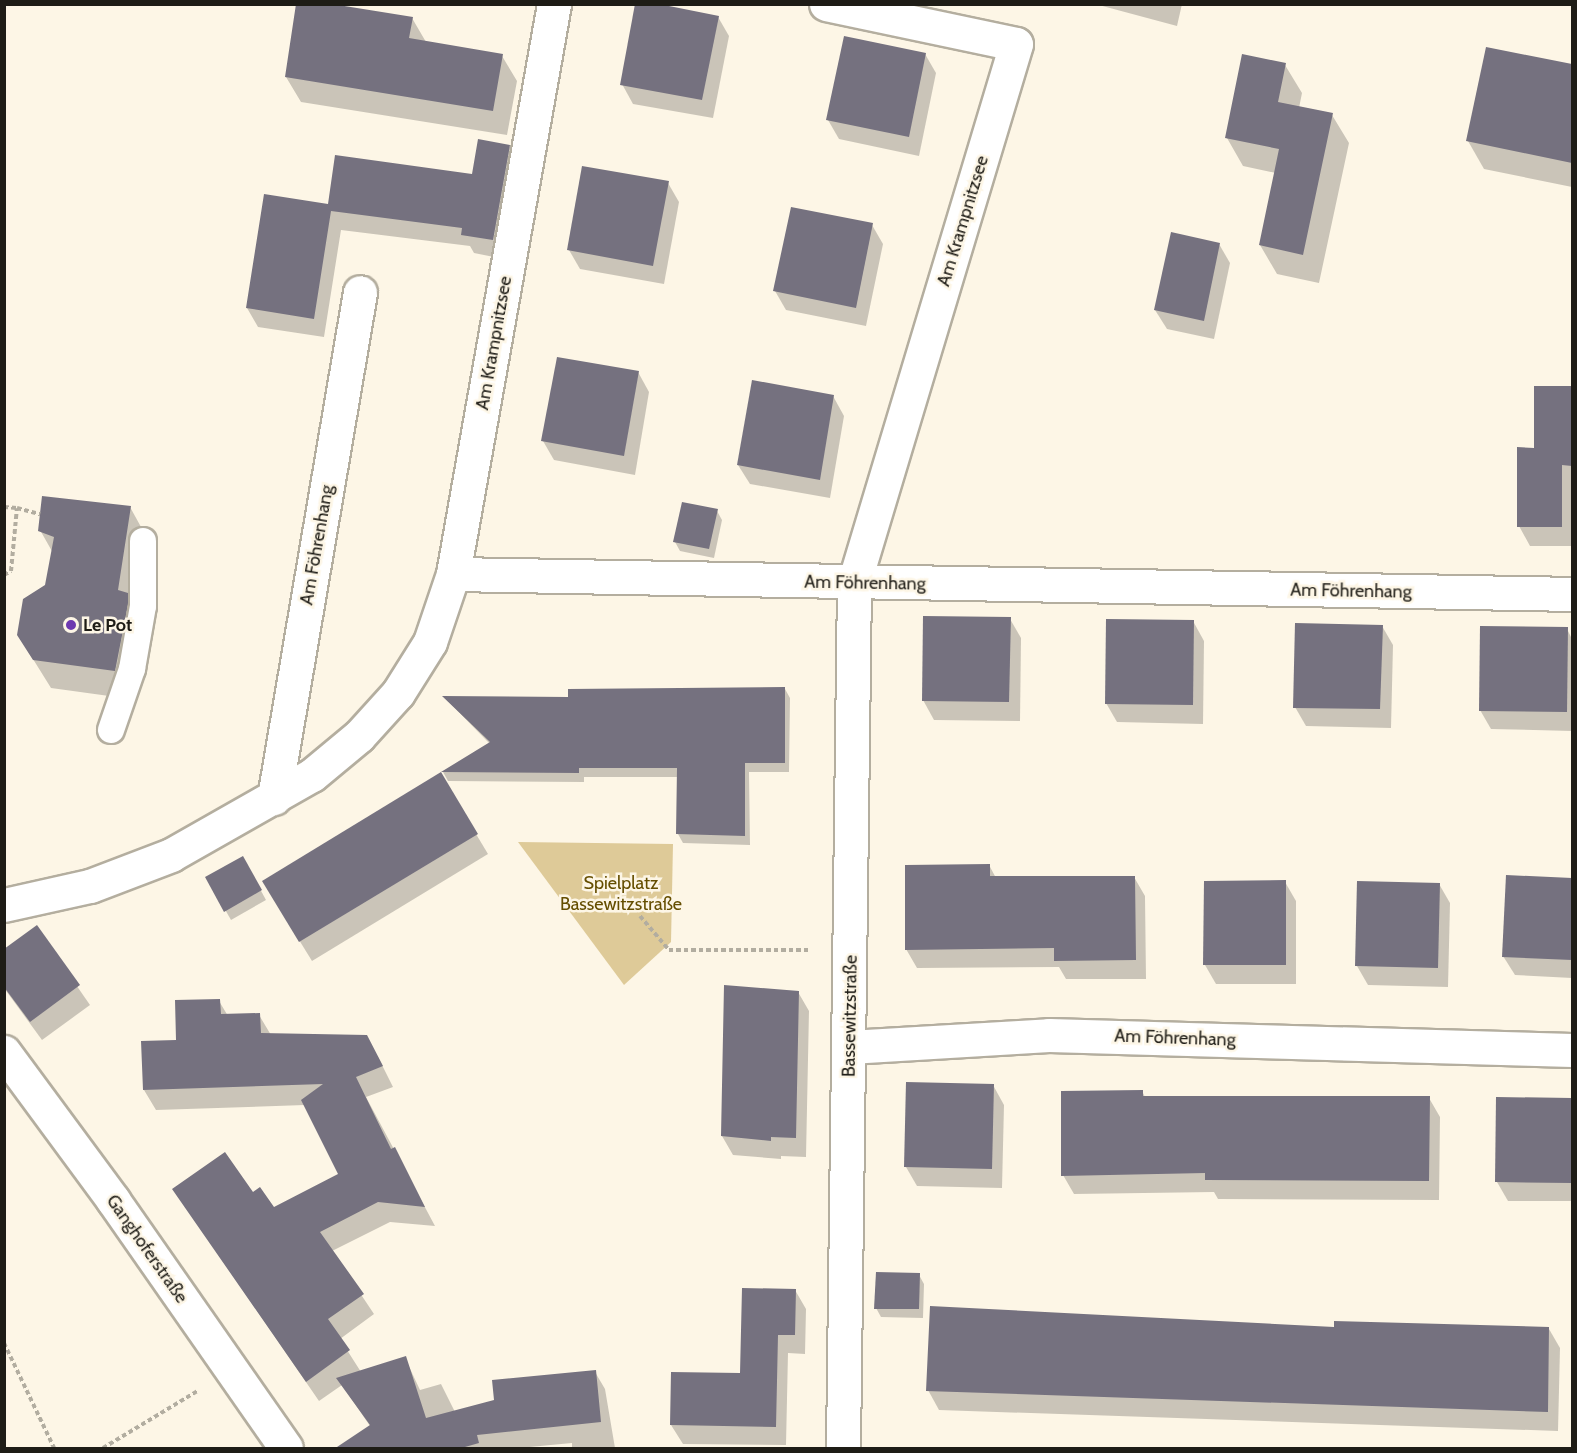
<!DOCTYPE html>
<meta charset="utf-8">
<style>
body{margin:0}
#map{position:relative;width:1577px;height:1453px;overflow:hidden;background:#fdf6e6;font-family:Cabin,sans-serif}
div>[style]{position:absolute}
[style*='--x']{left:calc(var(--x)*1px);top:calc(var(--y)*1px);width:calc(var(--w)*1px);rotate:calc(var(--a)*1deg)}
.green>*{inset:0;background:#deca98}
.shadow>*{inset:0;background:#0003}
.building>*{inset:0;background:#75717f}
.path>*{height:4px;margin-top:-2px;transform-origin:0;background:repeating-linear-gradient(90deg,#b2ada0 0 4.5px,transparent 0 7.5px)}
.roads{filter:drop-shadow(2px 0 #b4ae9f) drop-shadow(-2px 0 #b4ae9f) drop-shadow(0 2px #b4ae9f) drop-shadow(0 -2px #b4ae9f)}
.lane>*{height:26px;margin:-13px;padding:0 13px;transform-origin:13px;border-radius:13px;background:#fff}
.street>*{height:33px;margin:-16.5px;padding:0 16.5px;transform-origin:16.5px;border-radius:16.5px;background:#fff}
.dots>*{width:16px;height:16px;translate:-50% -50%;box-sizing:border-box;border:3px solid #fdf6e6;border-radius:50%}
span{translate:-50% -50%;white-space:nowrap;text-align:center;line-height:1.15;-webkit-text-stroke:5px #fdf6e6;paint-order:stroke}
.street-label{font-size:18px;color:#1e1c16}
.poi-label{font-size:18px;color:#1e1c16;font-weight:700}
.left{translate:0 -50%;text-align:left}
.park-label{font-size:18px;color:#654e00}
.frame{position:absolute;inset:0;border:6px solid #1e1c16;pointer-events:none}
</style>
<div id="map">
<div class="green">
<i style="clip-path:polygon(518px 842px,673px 844px,671px 942px,624px 985px)"></i>
</div>
<div class="shadow">
<i style="clip-path:polygon(1095px 4px,1182px 4px,1177px 26px)"></i>
<i style="clip-path:polygon(718px 17px,729px 36px,713px 118px,633px 104px,622px 84px)"></i>
<i style="clip-path:polygon(412px 18px,426px 42px,502px 56px,517px 81px,507px 135px,301px 102px,286px 77px)"></i>
<i style="clip-path:polygon(1488px 48px,1572px 66px,1572px 187px,1484px 169px,1468px 141px)"></i>
<i style="clip-path:polygon(925px 54px,936px 73px,919px 156px,839px 139px,828px 120px)"></i>
<i style="clip-path:polygon(1285px 65px,1302px 93px,1299px 108px,1332px 115px,1349px 143px,1319px 283px,1277px 274px,1260px 245px,1276px 173px,1243px 166px,1227px 138px)"></i>
<i style="clip-path:polygon(509px 146px,520px 165px,504px 259px,474px 253px,470px 246px,341px 230px,324px 337px,258px 327px,247px 308px,329px 206px,473px 175px)"></i>
<i style="clip-path:polygon(668px 183px,679px 202px,664px 284px,580px 269px,569px 250px)"></i>
<i style="clip-path:polygon(872px 225px,883px 244px,866px 326px,786px 310px,775px 291px)"></i>
<i style="clip-path:polygon(1219px 244px,1230px 263px,1214px 339px,1167px 329px,1155px 310px)"></i>
<i style="clip-path:polygon(638px 372px,649px 392px,635px 475px,554px 460px,543px 441px)"></i>
<i style="clip-path:polygon(1535px 387px,1572px 387px,1572px 546px,1530px 546px,1519px 526px,1535px 449px)"></i>
<i style="clip-path:polygon(833px 396px,844px 416px,830px 498px,750px 484px,738px 465px)"></i>
<i style="clip-path:polygon(130px 507px,146px 536px,131px 699px,51px 688px,18px 635px,46px 586px,53px 553px,40px 530px)"></i>
<i style="clip-path:polygon(717px 511px,722px 520px,714px 558px,680px 551px,675px 542px)"></i>
<i style="clip-path:polygon(1010px 619px,1021px 638px,1020px 721px,934px 720px,923px 700px)"></i>
<i style="clip-path:polygon(1193px 621px,1204px 641px,1203px 724px,1117px 722px,1106px 703px)"></i>
<i style="clip-path:polygon(1382px 626px,1393px 645px,1391px 728px,1306px 726px,1295px 707px)"></i>
<i style="clip-path:polygon(1567px 629px,1572px 639px,1572px 731px,1491px 729px,1480px 710px)"></i>
<i style="clip-path:polygon(785px 689px,790px 698px,789px 772px,749px 772px,750px 845px,683px 843px,678px 834px,678px 777px,584px 777px,584px 782px,448px 781px,443px 772px,490px 744px,444px 697px,569px 699px)"></i>
<i style="clip-path:polygon(440px 774px,488px 854px,312px 961px,275px 901px)"></i>
<i style="clip-path:polygon(243px 858px,266px 900px,231px 920px,207px 878px)"></i>
<i style="clip-path:polygon(989px 865px,996px 878px,1134px 877px,1145px 896px,1146px 979px,1066px 979px,1059px 967px,917px 968px,906px 949px)"></i>
<i style="clip-path:polygon(1507px 877px,1572px 880px,1572px 978px,1515px 975px,1503px 956px)"></i>
<i style="clip-path:polygon(1285px 882px,1296px 901px,1296px 984px,1216px 984px,1205px 965px)"></i>
<i style="clip-path:polygon(1439px 884px,1450px 903px,1448px 987px,1368px 985px,1357px 966px)"></i>
<i style="clip-path:polygon(36px 927px,90px 1005px,42px 1040px,4px 988px,4px 951px)"></i>
<i style="clip-path:polygon(798px 992px,809px 1011px,806px 1157px,781px 1156px,781px 1159px,733px 1155px,722px 1136px)"></i>
<i style="clip-path:polygon(219px 1001px,228px 1016px,259px 1015px,271px 1035px,378px 1057px,393px 1087px,366px 1097px,435px 1226px,390px 1222px,332px 1251px,374px 1314px,340px 1339px,361px 1372px,405px 1358px,420px 1390px,441px 1384px,455px 1412px,595px 1372px,605px 1389px,615px 1448px,572px 1448px,572px 1443px,519px 1448px,352px 1448px,370px 1426px,342px 1385px,319px 1401px,174px 1190px,253px 1194px,274px 1209px,340px 1174px,305px 1105px,156px 1110px,144px 1090px,178px 1041px)"></i>
<i style="clip-path:polygon(993px 1085px,1004px 1105px,1002px 1188px,917px 1186px,906px 1167px)"></i>
<i style="clip-path:polygon(1142px 1091px,1145px 1097px,1429px 1098px,1440px 1117px,1439px 1200px,1218px 1199px,1214px 1192px,1074px 1194px,1063px 1175px)"></i>
<i style="clip-path:polygon(1497px 1099px,1572px 1099px,1572px 1201px,1508px 1201px,1497px 1182px)"></i>
<i style="clip-path:polygon(919px 1275px,924px 1284px,923px 1318px,881px 1317px,876px 1308px)"></i>
<i style="clip-path:polygon(795px 1290px,806px 1309px,805px 1354px,788px 1353px,786px 1445px,683px 1444px,671px 1425px,741px 1375px)"></i>
<i style="clip-path:polygon(1335px 1328px,1549px 1329px,1560px 1348px,1558px 1431px,939px 1410px,928px 1390px)"></i>
</div>
<div class="building">
<i style="clip-path:polygon(296px 4px,332px 4px,413px 17px,409px 38px,503px 54px,493px 111px,285px 77px)"></i>
<i style="clip-path:polygon(635px 4px,659px 4px,719px 16px,702px 100px,620px 85px)"></i>
<i style="clip-path:polygon(844px 36px,926px 53px,909px 137px,826px 120px)"></i>
<i style="clip-path:polygon(1486px 47px,1572px 64px,1572px 163px,1466px 141px)"></i>
<i style="clip-path:polygon(1242px 54px,1286px 63px,1278px 102px,1333px 113px,1303px 255px,1259px 245px,1279px 149px,1225px 138px)"></i>
<i style="clip-path:polygon(478px 139px,510px 145px,493px 240px,461px 235px,462px 228px,331px 211px,314px 319px,246px 308px,264px 194px,328px 204px,335px 155px,472px 174px)"></i>
<i style="clip-path:polygon(582px 166px,669px 181px,653px 266px,567px 250px)"></i>
<i style="clip-path:polygon(791px 207px,873px 223px,856px 308px,773px 291px)"></i>
<i style="clip-path:polygon(1171px 232px,1220px 243px,1204px 321px,1154px 310px)"></i>
<i style="clip-path:polygon(557px 357px,639px 371px,624px 456px,541px 441px)"></i>
<i style="clip-path:polygon(752px 380px,834px 395px,820px 480px,737px 465px)"></i>
<i style="clip-path:polygon(1534px 386px,1572px 386px,1572px 466px,1562px 465px,1562px 527px,1517px 527px,1517px 447px,1534px 448px)"></i>
<i style="clip-path:polygon(42px 496px,131px 506px,118px 590px,128px 593px,128px 605px,115px 671px,33px 660px,17px 635px,23px 599px,45px 585px,54px 537px,38px 531px)"></i>
<i style="clip-path:polygon(682px 502px,718px 509px,709px 549px,673px 542px)"></i>
<i style="clip-path:polygon(923px 616px,1011px 617px,1009px 702px,922px 701px)"></i>
<i style="clip-path:polygon(1106px 619px,1194px 620px,1193px 705px,1105px 704px)"></i>
<i style="clip-path:polygon(1295px 623px,1383px 625px,1380px 709px,1293px 708px)"></i>
<i style="clip-path:polygon(1480px 626px,1568px 627px,1567px 712px,1479px 711px)"></i>
<i style="clip-path:polygon(785px 687px,785px 763px,745px 763px,745px 836px,676px 834px,677px 768px,579px 768px,579px 773px,441px 772px,490px 742px,442px 696px,568px 697px,568px 689px)"></i>
<i style="clip-path:polygon(441px 772px,478px 834px,299px 942px,262px 881px)"></i>
<i style="clip-path:polygon(243px 856px,262px 890px,224px 912px,205px 877px)"></i>
<i style="clip-path:polygon(990px 864px,990px 876px,1135px 876px,1136px 960px,1054px 961px,1054px 948px,905px 950px,905px 865px)"></i>
<i style="clip-path:polygon(1506px 875px,1572px 878px,1572px 960px,1502px 957px)"></i>
<i style="clip-path:polygon(1286px 880px,1286px 965px,1203px 965px,1204px 881px)"></i>
<i style="clip-path:polygon(1357px 881px,1440px 883px,1438px 968px,1355px 966px)"></i>
<i style="clip-path:polygon(37px 925px,80px 985px,30px 1022px,4px 987px,4px 949px)"></i>
<i style="clip-path:polygon(724px 985px,799px 991px,796px 1138px,771px 1137px,771px 1141px,721px 1136px)"></i>
<i style="clip-path:polygon(220px 999px,221px 1014px,260px 1013px,261px 1033px,367px 1035px,383px 1066px,356px 1077px,391px 1149px,395px 1147px,425px 1207px,378px 1202px,320px 1232px,364px 1294px,328px 1319px,350px 1350px,306px 1382px,172px 1189px,225px 1152px,253px 1192px,260px 1187px,274px 1207px,338px 1174px,301px 1100px,323px 1084px,143px 1090px,141px 1041px,176px 1040px,175px 1000px)"></i>
<i style="clip-path:polygon(906px 1082px,994px 1084px,992px 1169px,904px 1167px)"></i>
<i style="clip-path:polygon(1143px 1090px,1143px 1096px,1430px 1096px,1429px 1181px,1205px 1180px,1205px 1173px,1061px 1176px,1061px 1091px)"></i>
<i style="clip-path:polygon(1496px 1097px,1572px 1098px,1572px 1183px,1495px 1182px)"></i>
<i style="clip-path:polygon(876px 1272px,920px 1273px,919px 1309px,874px 1309px)"></i>
<i style="clip-path:polygon(742px 1288px,796px 1289px,795px 1335px,778px 1335px,776px 1427px,670px 1425px,671px 1372px,740px 1373px)"></i>
<i style="clip-path:polygon(930px 1306px,1334px 1327px,1334px 1321px,1549px 1327px,1548px 1412px,926px 1391px)"></i>
<i style="clip-path:polygon(406px 1356px,426px 1418px,494px 1400px,492px 1380px,596px 1370px,601px 1422px,477px 1435px,479px 1443px,458px 1449px,334px 1449px,370px 1425px,336px 1378px)"></i>
</div>
<div class="path">
<i style="--x:4;--y:507;--w:13;--a:4"></i>
<i style="--x:4;--y:575;--w:8;--a:-30"></i>
<i style="--x:11;--y:571;--w:63;--a:-84.6"></i>
<i style="--x:17;--y:508;--w:24;--a:15"></i>
<i style="--x:640;--y:916;--w:45;--a:49.5"></i>
<i style="--x:669;--y:950;--w:142;--a:0"></i>
<i style="--x:4;--y:1343;--w:116;--a:64.5"></i>
<i style="--x:103;--y:1448;--w:112;--a:-31.1"></i>
</div>
<div class="roads">
<div class="lane">
<i style="--x:111;--y:730;--w:65;--a:-71"></i>
<i style="--x:132;--y:669;--w:64;--a:-80.1"></i>
<i style="--x:143;--y:606;--w:65;--a:-90"></i>
</div>
<div class="street">
<i style="--x:826;--y:4;--w:194;--a:11.9"></i>
<i style="--x:1016;--y:44;--w:563;--a:106.73"></i>
<i style="--x:854;--y:583;--w:865;--a:90.73"></i>
<i style="--x:453;--y:574;--w:579;--a:-79.95"></i>
<i style="--x:274;--y:798;--w:513;--a:-80.35"></i>
<i style="--x:4;--y:905;--w:88;--a:-12.5"></i>
<i style="--x:90;--y:886;--w:87;--a:-20.9"></i>
<i style="--x:171;--y:855;--w:162;--a:-29.6"></i>
<i style="--x:312;--y:775;--w:61;--a:-39.7"></i>
<i style="--x:359;--y:736;--w:58;--a:-47.8"></i>
<i style="--x:398;--y:693;--w:60;--a:-57.9"></i>
<i style="--x:430;--y:642;--w:72;--a:-71.3"></i>
<i style="--x:453;--y:574;--w:1119;--a:1.02"></i>
<i style="--x:849;--y:1047;--w:200;--a:-3.4"></i>
<i style="--x:1049;--y:1035;--w:523;--a:1.64"></i>
<i style="--x:4;--y:1052;--w:184;--a:53.6"></i>
<i style="--x:113;--y:1200;--w:302;--a:55.1"></i>
</div>
</div>
<div class="dots">
<i style="left:71px;top:625px;background:#6d39b0"></i>
</div>
<div class="street-label">
<span style="left:963px;top:221px;rotate:-73deg">Am Krampnitzsee</span>
<span style="left:494px;top:343px;rotate:-80deg">Am Krampnitzsee</span>
<span style="left:317px;top:545px;rotate:-80deg">Am Föhrenhang</span>
<span style="left:865px;top:583px;rotate:1deg">Am Föhrenhang</span>
<span style="left:1351px;top:591px;rotate:1deg">Am Föhrenhang</span>
<span style="left:850px;top:1016px;rotate:-89deg">Bassewitzstraße</span>
<span style="left:1175px;top:1038px;rotate:2deg">Am Föhrenhang</span>
<span style="left:147px;top:1249px;rotate:55deg">Ganghoferstraße</span>
</div>
<div class="poi-label">
<span class="left" style="left:83px;top:625px">Le Pot</span>
</div>
<div class="park-label">
<span style="left:621px;top:894px">Spielplatz<br>Bassewitzstraße</span>
</div>
<div class="frame"></div>
</div>
